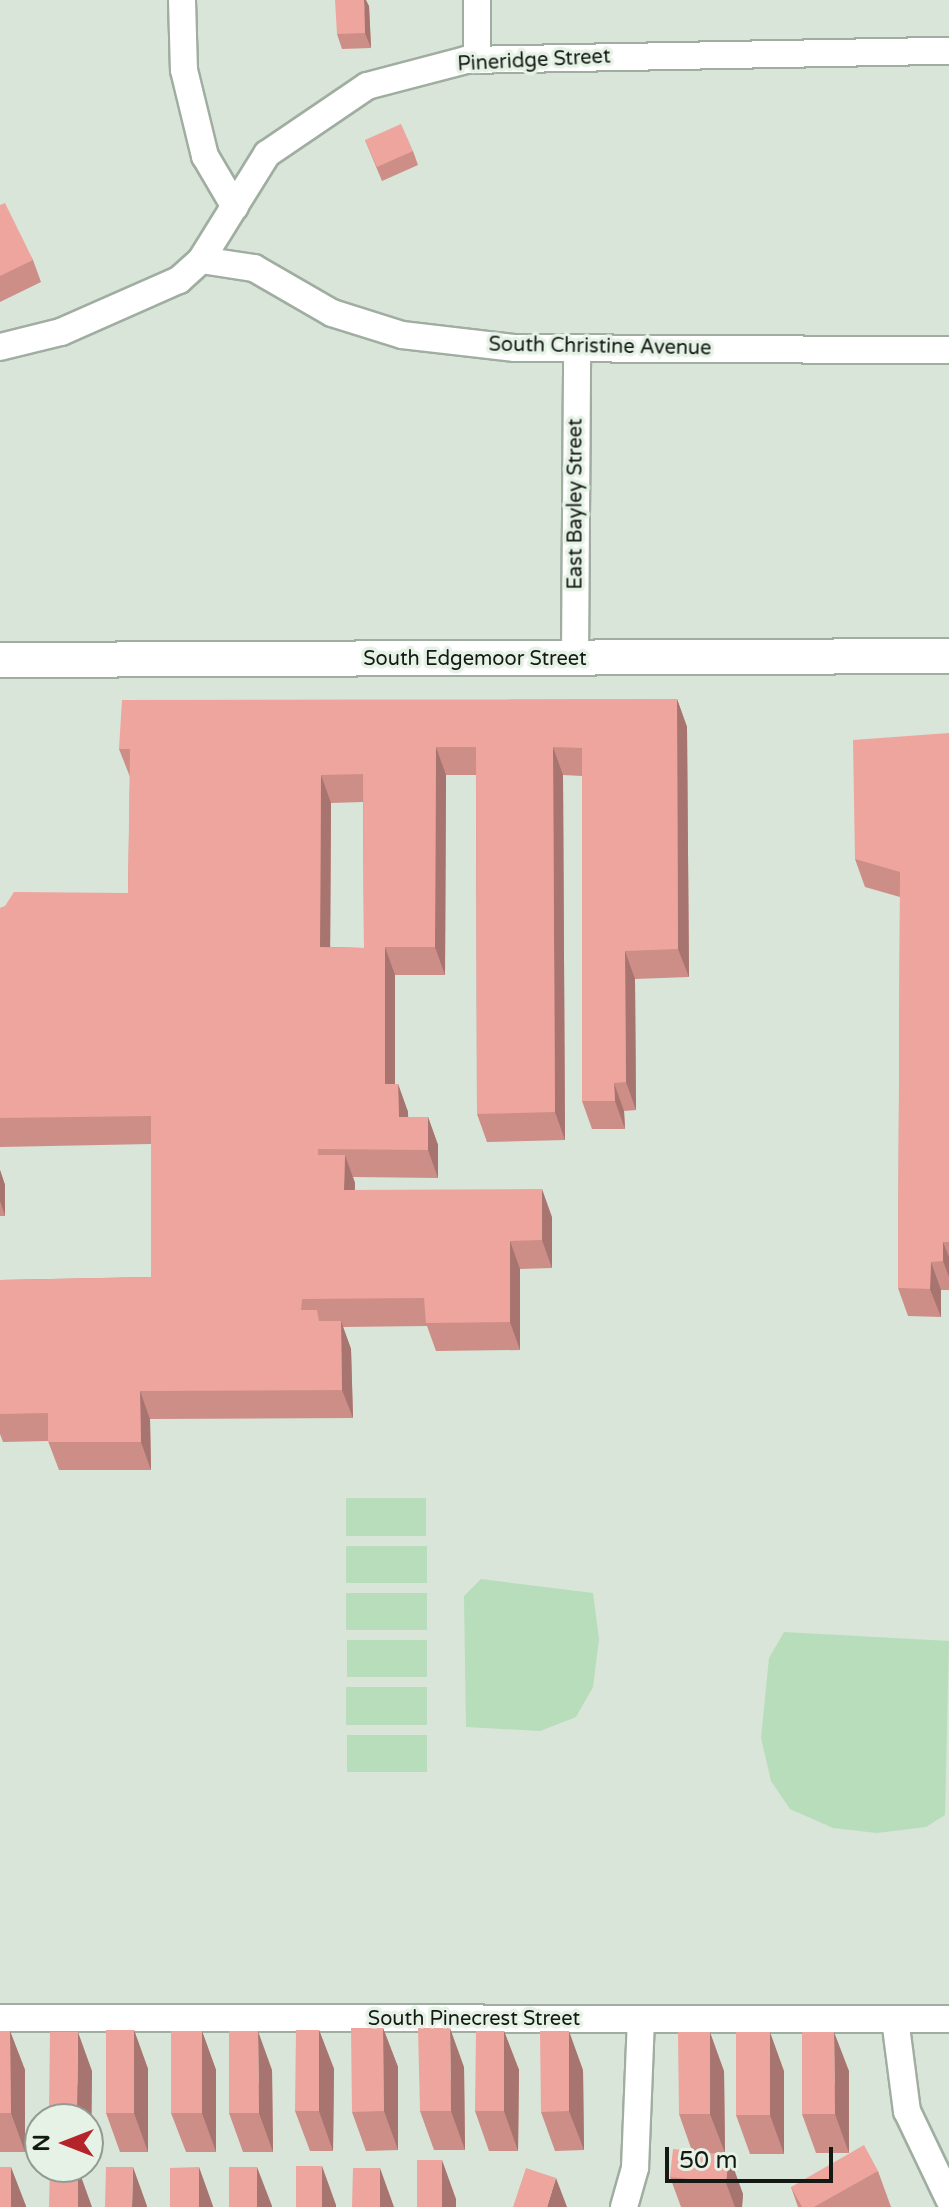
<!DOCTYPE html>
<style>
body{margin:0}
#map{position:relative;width:949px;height:2207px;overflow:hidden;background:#d8e5d8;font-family:"Varela Round",sans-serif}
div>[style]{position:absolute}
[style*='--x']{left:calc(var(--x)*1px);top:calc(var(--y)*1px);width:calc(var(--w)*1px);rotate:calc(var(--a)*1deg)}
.green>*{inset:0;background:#b8ddbb}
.roads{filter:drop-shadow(2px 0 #a0ada1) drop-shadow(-2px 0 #a0ada1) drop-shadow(0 2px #a0ada1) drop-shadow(0 -2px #a0ada1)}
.minor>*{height:26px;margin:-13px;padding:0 13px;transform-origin:13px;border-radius:13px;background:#fff}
.tertiary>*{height:34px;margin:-17px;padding:0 17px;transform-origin:17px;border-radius:17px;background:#fff}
.wall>*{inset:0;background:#cd8e88}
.shaded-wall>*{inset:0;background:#a7746f}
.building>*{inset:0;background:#eea59e}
span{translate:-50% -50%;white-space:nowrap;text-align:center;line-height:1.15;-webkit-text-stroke:7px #e5f2e5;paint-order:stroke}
.street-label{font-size:20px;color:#141914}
.north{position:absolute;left:24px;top:2103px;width:80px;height:80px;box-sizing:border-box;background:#e5f2e5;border:2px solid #919b91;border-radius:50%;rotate:270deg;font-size:22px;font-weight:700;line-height:32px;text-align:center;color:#141914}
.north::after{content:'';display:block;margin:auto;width:28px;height:36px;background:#b5242a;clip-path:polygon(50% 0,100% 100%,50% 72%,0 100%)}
.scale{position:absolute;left:665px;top:2147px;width:168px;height:36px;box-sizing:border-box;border:4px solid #141914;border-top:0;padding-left:10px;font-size:24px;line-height:28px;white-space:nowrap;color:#141914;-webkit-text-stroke:6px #e5f2e5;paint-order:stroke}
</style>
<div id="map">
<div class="green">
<i style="clip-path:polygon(346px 1498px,426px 1498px,426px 1536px,346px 1536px)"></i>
<i style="clip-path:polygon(346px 1546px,427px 1546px,427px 1583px,346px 1583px)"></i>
<i style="clip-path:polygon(481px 1579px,593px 1593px,599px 1639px,593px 1687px,576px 1717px,540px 1731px,466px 1727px,464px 1596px)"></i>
<i style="clip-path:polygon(346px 1593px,427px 1593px,427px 1630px,346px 1630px)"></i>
<i style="clip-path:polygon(784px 1632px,949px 1641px,945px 1815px,926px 1827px,877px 1833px,833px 1828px,790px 1809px,771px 1781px,761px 1738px,769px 1658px)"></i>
<i style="clip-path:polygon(347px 1640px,427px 1640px,427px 1677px,347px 1677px)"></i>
<i style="clip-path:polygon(346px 1687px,427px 1687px,427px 1725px,346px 1725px)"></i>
<i style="clip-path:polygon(347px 1735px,427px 1735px,427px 1772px,347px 1772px)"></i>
</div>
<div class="roads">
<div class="minor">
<i style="--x:182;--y:0;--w:70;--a:88.4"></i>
<i style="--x:184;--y:70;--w:89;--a:76.3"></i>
<i style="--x:205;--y:156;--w:59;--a:59.5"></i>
<i style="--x:477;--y:60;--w:60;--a:-90"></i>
<i style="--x:201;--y:260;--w:54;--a:8.6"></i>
<i style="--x:254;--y:268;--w:90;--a:30"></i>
<i style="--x:332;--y:313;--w:73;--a:17.4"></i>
<i style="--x:402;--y:335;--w:114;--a:6.6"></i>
<i style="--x:515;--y:348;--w:434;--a:0.3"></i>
<i style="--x:0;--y:347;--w:63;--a:-13.8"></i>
<i style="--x:61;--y:332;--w:129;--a:-23.8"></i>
<i style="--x:179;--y:280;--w:30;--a:-42"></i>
<i style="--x:201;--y:260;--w:125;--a:-58.1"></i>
<i style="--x:267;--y:154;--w:121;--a:-34.2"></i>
<i style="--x:367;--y:86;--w:102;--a:-14.7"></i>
<i style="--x:466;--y:60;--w:483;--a:-1.1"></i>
<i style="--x:575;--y:659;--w:311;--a:-89.6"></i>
<i style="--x:0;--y:2018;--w:949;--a:0.06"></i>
<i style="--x:895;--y:2019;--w:93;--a:82.6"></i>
<i style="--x:907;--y:2111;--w:98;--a:64.5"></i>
<i style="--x:624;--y:2207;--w:41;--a:-74.2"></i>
<i style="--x:635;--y:2168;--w:148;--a:-87.7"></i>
</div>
<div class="tertiary">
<i style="--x:0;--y:660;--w:949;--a:-0.24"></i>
</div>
</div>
<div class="wall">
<i style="clip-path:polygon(369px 6px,371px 48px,342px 49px,337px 34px)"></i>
<i style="clip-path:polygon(365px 140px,413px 151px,418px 165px,382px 181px)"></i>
<i style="clip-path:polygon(0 205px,33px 260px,41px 282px,0 302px)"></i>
<i style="clip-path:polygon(evenodd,677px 699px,687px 727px,689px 977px,635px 979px,636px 1110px,624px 1111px,625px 1129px,592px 1129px,582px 1101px,582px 776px,563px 775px,565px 1140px,487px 1142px,477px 1114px,476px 775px,446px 775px,445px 975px,395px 975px,395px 1084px,398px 1084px,408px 1112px,408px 1117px,428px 1117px,438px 1145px,438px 1178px,353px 1177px,355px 1183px,355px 1190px,552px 1217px,552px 1268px,520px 1269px,520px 1350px,436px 1351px,427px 1326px,343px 1327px,351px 1349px,353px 1418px,150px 1419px,151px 1470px,59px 1470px,48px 1441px,3px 1442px,0 1434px,0 1280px,151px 1277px,151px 1144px,0 1147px,0 908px,128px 893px,130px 777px,119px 749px,677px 699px,363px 802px,364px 948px,330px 947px,331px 803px,363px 802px)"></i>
<i style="clip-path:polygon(949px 733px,949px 1290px,941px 1290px,941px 1317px,908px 1316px,898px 1288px,900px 897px,865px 887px,855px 859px)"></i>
<i style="clip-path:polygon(0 1170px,5px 1185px,5px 1216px,0 1216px)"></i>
<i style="clip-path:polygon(383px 2028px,398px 2067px,398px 2150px,366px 2151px,352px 2112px)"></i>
<i style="clip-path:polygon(134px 2030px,148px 2069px,148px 2152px,120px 2152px,106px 2113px)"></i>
<i style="clip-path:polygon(319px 2030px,334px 2069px,333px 2151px,310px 2151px,295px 2111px)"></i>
<i style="clip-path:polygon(0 2031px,10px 2031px,25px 2070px,25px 2152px,0 2152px)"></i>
<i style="clip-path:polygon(202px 2031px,216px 2070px,216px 2152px,186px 2152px,171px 2113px)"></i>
<i style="clip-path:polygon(504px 2031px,519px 2070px,518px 2151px,489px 2151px,475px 2111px)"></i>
<i style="clip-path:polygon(464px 2067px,465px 2150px,434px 2150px,420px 2111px)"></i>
<i style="clip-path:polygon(272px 2070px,273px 2152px,243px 2152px,229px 2113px)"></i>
<i style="clip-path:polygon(583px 2070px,584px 2150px,555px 2151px,541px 2112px)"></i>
<i style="clip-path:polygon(92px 2071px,91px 2152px,88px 2152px,88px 2119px,51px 2119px,49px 2113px)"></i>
<i style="clip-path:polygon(724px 2071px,725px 2153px,714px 2153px,743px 2194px,742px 2207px,681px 2207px,670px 2177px,692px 2151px,679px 2114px)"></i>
<i style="clip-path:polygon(784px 2071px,784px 2154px,750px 2154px,736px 2115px)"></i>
<i style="clip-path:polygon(849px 2071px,849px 2153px,816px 2153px,802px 2114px)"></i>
<i style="clip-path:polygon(878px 2171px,891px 2207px,798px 2207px,791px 2187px)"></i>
</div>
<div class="shaded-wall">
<i style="clip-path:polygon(364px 0,366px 0,369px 6px,371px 48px,365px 33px)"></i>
<i style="clip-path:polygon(677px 699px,687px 727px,689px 977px,678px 949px)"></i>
<i style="clip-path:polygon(436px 747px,446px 775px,445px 975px,435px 947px)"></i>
<i style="clip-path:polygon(553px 747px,563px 775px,565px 1140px,555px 1112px)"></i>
<i style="clip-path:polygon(321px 775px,331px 803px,330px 975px,320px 947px)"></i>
<i style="clip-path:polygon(385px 947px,395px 975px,395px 1112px,385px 1084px)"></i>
<i style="clip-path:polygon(625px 951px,635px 979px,636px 1110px,626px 1082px)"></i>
<i style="clip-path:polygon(614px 1083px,624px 1111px,625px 1129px,615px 1101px)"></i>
<i style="clip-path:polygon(398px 1084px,408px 1112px,409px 1145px,399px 1117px)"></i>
<i style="clip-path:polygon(428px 1117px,438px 1145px,438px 1178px,428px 1150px)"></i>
<i style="clip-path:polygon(345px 1155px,355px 1183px,354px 1218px,344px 1190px)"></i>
<i style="clip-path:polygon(0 1170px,5px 1185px,5px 1216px,0 1201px)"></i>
<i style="clip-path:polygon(542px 1189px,552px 1217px,552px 1268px,542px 1240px)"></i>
<i style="clip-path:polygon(510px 1241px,520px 1269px,520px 1350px,510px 1322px)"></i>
<i style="clip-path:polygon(943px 1242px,949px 1257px,949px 1277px,943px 1261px)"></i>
<i style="clip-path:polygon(931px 1262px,941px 1290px,941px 1317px,930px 1289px)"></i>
<i style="clip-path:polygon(341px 1321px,351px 1349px,353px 1418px,342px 1390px)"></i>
<i style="clip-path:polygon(140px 1391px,150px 1419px,151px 1470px,141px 1442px)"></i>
<i style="clip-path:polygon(383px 2028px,398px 2067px,398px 2150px,384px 2111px)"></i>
<i style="clip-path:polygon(450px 2028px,464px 2067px,465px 2150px,451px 2111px)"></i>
<i style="clip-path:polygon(134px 2030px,148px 2069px,148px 2152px,134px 2113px)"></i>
<i style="clip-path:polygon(319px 2030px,334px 2069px,333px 2151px,319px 2111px)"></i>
<i style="clip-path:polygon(10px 2031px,25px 2070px,25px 2152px,11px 2113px)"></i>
<i style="clip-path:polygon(202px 2031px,216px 2070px,216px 2152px,202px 2113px)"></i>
<i style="clip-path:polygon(258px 2031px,272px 2070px,273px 2152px,259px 2113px)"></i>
<i style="clip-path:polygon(504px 2031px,519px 2070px,518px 2151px,504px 2111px)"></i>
<i style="clip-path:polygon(569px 2031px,583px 2070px,584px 2150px,569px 2111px)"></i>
<i style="clip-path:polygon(78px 2032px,92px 2071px,91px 2152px,88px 2143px,88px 2119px,79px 2119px,77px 2113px)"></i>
<i style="clip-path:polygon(710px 2032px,724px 2071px,725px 2153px,710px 2114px)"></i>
<i style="clip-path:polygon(770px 2032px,784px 2071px,784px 2154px,770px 2115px)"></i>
<i style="clip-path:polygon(834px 2032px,849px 2071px,849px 2153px,835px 2114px)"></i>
<i style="clip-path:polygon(729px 2155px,743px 2194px,742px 2207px,735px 2207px,726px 2183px)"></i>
<i style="clip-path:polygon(442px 2160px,456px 2199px,456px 2207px,442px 2207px)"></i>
<i style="clip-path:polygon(322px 2166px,336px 2205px,336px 2207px,322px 2207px)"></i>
<i style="clip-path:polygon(11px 2167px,26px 2206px,26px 2207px,11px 2207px)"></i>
<i style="clip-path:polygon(133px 2167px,147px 2206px,147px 2207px,132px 2207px)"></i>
<i style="clip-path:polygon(199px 2167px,213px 2206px,213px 2207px,199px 2207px)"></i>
<i style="clip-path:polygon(257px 2167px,272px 2206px,272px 2207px,257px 2207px)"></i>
<i style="clip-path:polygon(78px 2168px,92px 2207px,78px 2207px)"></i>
<i style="clip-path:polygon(380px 2168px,394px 2207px,380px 2207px)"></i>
<i style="clip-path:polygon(556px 2178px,567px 2207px,547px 2207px)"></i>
</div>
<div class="building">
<i style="clip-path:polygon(335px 0,364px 0,365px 33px,337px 34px)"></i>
<i style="clip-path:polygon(401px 124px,413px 151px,377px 167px,365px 140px)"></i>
<i style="clip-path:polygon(5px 203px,33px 260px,0 276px,0 205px)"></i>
<i style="clip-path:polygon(evenodd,677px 699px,678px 949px,625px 951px,626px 1082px,614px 1083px,615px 1101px,582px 1101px,582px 748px,553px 747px,555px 1112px,477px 1114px,476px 747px,436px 747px,435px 947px,385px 947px,385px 1084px,398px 1084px,399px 1117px,428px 1117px,428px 1150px,318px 1149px,318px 1155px,345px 1155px,344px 1190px,542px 1189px,542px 1240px,510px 1241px,510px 1322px,426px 1323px,424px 1298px,302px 1299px,301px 1310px,317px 1310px,319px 1321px,341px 1321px,342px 1390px,140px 1391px,141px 1442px,48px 1442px,48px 1413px,0 1414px,0 1280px,151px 1277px,151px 1116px,0 1118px,0 908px,5px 906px,14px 892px,128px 893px,130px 749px,119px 749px,122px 700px,677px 699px,363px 774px,364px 948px,320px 947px,321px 775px,363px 774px)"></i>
<i style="clip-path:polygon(949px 733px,949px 1242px,943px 1242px,943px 1261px,931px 1262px,930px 1289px,898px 1288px,900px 872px,855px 859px,853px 740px)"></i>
<i style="clip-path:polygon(351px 2028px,383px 2028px,384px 2111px,352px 2112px)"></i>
<i style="clip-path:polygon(418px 2028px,450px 2028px,451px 2111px,420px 2111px)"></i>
<i style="clip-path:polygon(106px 2030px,134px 2030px,134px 2113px,106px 2113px)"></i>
<i style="clip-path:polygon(296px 2030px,319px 2030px,319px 2111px,295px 2111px)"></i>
<i style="clip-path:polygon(0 2031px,10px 2031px,11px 2113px,0 2113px)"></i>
<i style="clip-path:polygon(171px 2031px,202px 2031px,202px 2113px,171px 2113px)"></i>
<i style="clip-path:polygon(229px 2031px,258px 2031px,259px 2113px,229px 2113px)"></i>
<i style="clip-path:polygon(476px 2031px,504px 2031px,504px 2111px,475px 2111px)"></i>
<i style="clip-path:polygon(540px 2031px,569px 2031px,569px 2111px,541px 2112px)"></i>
<i style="clip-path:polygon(50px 2032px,78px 2032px,77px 2113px,49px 2113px)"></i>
<i style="clip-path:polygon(678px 2032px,710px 2032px,710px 2114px,679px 2114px)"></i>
<i style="clip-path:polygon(736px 2032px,770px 2032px,770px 2115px,736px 2115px)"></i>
<i style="clip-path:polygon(802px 2032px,834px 2032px,835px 2114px,802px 2114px)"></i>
<i style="clip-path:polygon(864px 2145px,878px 2171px,814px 2207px,802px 2207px,791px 2187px)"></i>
<i style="clip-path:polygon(673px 2149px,729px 2155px,726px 2183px,670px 2177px)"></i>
<i style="clip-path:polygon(417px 2160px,442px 2160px,442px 2207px,417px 2207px)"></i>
<i style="clip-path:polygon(296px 2166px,322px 2166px,322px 2207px,296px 2207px)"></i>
<i style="clip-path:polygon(0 2167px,11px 2167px,11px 2207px,0 2207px)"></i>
<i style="clip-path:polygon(50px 2167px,78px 2168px,78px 2207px,49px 2207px)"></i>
<i style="clip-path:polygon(106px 2167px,133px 2167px,132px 2207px,105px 2207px)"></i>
<i style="clip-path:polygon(199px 2167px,199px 2207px,170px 2207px,170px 2168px)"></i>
<i style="clip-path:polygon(229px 2167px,257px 2167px,257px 2207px,229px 2207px)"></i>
<i style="clip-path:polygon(353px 2168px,380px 2168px,380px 2207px,352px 2207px)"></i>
<i style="clip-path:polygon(526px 2168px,556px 2178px,547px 2207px,513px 2207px)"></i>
</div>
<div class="street-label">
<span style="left:534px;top:61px;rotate:-3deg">Pineridge Street</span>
<span style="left:600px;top:347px;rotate:1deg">South Christine Avenue</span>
<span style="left:576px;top:504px;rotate:-90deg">East Bayley Street</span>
<span style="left:475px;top:659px">South Edgemoor Street</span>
<span style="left:474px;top:2019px">South Pinecrest Street</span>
</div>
<div class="north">N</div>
<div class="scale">50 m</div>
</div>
